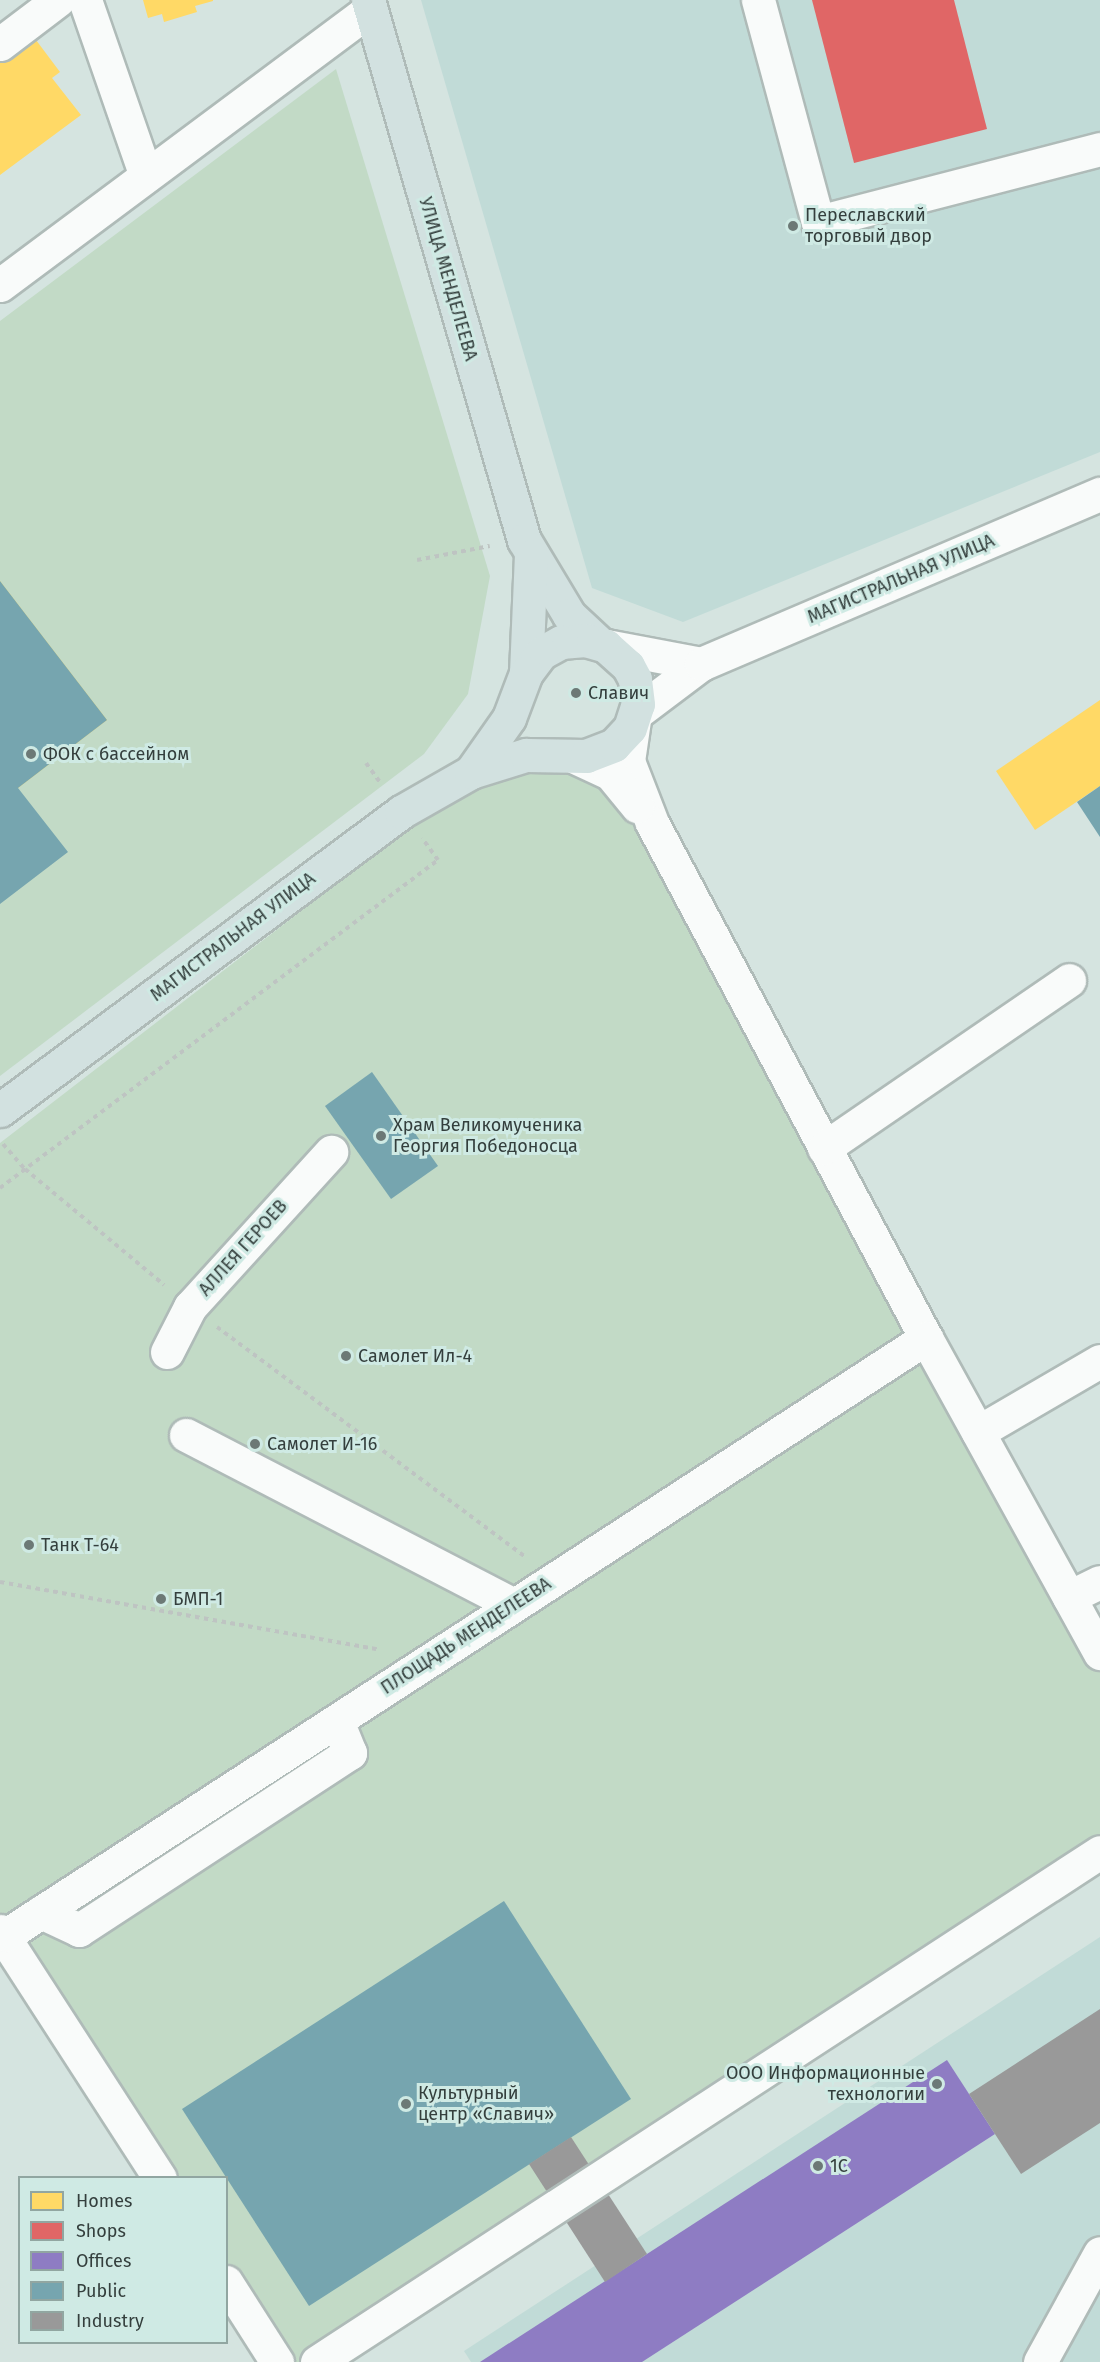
<!DOCTYPE html>
<meta charset="utf-8">
<style>
body{margin:0}
#map{position:relative;width:1100px;height:2362px;overflow:hidden;background:#d5e4e0;font-family:"Fira Sans",sans-serif}
div>[style]{position:absolute}
[style*='--x']{left:calc(var(--x)*1px);top:calc(var(--y)*1px);width:calc(var(--w)*1px);rotate:calc(var(--a)*1deg)}
.built>*{inset:0;background:#c1dbd7}
.green>*{inset:0;background:#c2dac6}
.homes>*{inset:0;background:#ffd966}
.shops>*{inset:0;background:#e06666}
.offices>*{inset:0;background:#8e7cc3}
.public>*{inset:0;background:#76a5af}
.industry>*{inset:0;background:#999}
.path>*{height:4px;margin-top:-2px;transform-origin:0;background:repeating-linear-gradient(90deg,#bec4c2 0 4.5px,transparent 0 9px)}
.roads{filter:drop-shadow(2px 0 #afbbb8) drop-shadow(-2px 0 #afbbb8) drop-shadow(0 2px #afbbb8) drop-shadow(0 -2px #afbbb8)}
.minor>*{height:33px;margin:-16.5px;padding:0 16.5px;transform-origin:16.5px;border-radius:16.5px;background:#f9fbfa}
.major>*{height:33px;margin:-16.5px;padding:0 16.5px;transform-origin:16.5px;border-radius:16.5px;background:#d2e1e0}
.dots>*{width:16px;height:16px;translate:-50% -50%;box-sizing:border-box;border:3px solid #cfeae4;border-radius:50%}
span{translate:-50% -50%;white-space:nowrap;text-align:center;line-height:1.15;-webkit-text-stroke:6px #cfeae4;paint-order:stroke}
.poi-label{font-size:18px;color:#343f3d}
.left{translate:0 -50%;text-align:left}
.right{translate:-100% -50%;text-align:right}
.street-label{font-size:18px;color:#343f3d}
.legend{position:absolute;left:18px;top:2176px;width:210px;height:168px;box-sizing:border-box;background:#cfeae4;border:2px solid #91a6a1;margin:0;padding:8px 10px;list-style:none;font-size:18px;color:#343f3d}
.legend li{display:flex;align-items:center;gap:12px;height:30px}
.legend b{width:30px;border:2px solid #91a6a1}
</style>
<div id="map">
<div class="built">
<i style="clip-path:polygon(421px 0,1100px 0,1100px 452px,683px 622px,592px 588px)"></i>
<i style="clip-path:polygon(1100px 1937px,1100px 2362px,471px 2362px,464px 2351px)"></i>
</div>
<div class="green">
<i style="clip-path:polygon(336px 69px,490px 576px,468px 694px,424px 754px,0 1076px,0 321px)"></i>
<i style="clip-path:polygon(564px 763px,604px 780px,644px 828px,1100px 1654px,1100px 1852px,316px 2362px,278px 2362px,227px 2281px,226px 2178px,161px 2177px,0 1930px,0 1143px,463px 786px)"></i>
</div>
<div class="homes">
<i style="clip-path:polygon(143px 0,213px 0,213px 1px,195px 6px,197px 12px,164px 22px,162px 14px,148px 18px)"></i>
<i style="clip-path:polygon(33px 36px,60px 72px,52px 78px,81px 115px,0 175px,0 61px)"></i>
<i style="clip-path:polygon(0 581px,107px 720px,18px 788px,0 764px)"></i>
<i style="clip-path:polygon(1100px 700px,1100px 786px,1035px 830px,996px 771px)"></i>
</div>
<div class="shops">
<i style="clip-path:polygon(812px 0,954px 0,987px 129px,854px 163px)"></i>
</div>
<div class="offices">
<i style="clip-path:polygon(947px 2060px,995px 2134px,642px 2362px,480px 2362px)"></i>
</div>
<div class="public">
<i style="clip-path:polygon(0 581px,107px 720px,18px 788px,68px 852px,0 904px)"></i>
<i style="clip-path:polygon(1100px 786px,1100px 837px,1077px 802px)"></i>
<i style="clip-path:polygon(372px 1072px,438px 1166px,391px 1199px,325px 1106px)"></i>
<i style="clip-path:polygon(504px 1901px,631px 2099px,309px 2306px,182px 2109px)"></i>
</div>
<div class="industry">
<i style="clip-path:polygon(1100px 2009px,1100px 2123px,1021px 2174px,969px 2094px)"></i>
<i style="clip-path:polygon(571px 2137px,647px 2254px,605px 2282px,529px 2164px)"></i>
</div>
<div class="path">
<i style="--x:417;--y:560;--w:74;--a:-10.9"></i>
<i style="--x:366;--y:763;--w:26;--a:54"></i>
<i style="--x:3;--y:1144;--w:33;--a:49"></i>
<i style="--x:25;--y:1169;--w:181;--a:39.8"></i>
<i style="--x:0;--y:1188;--w:547;--a:-36.83"></i>
<i style="--x:438;--y:860;--w:27;--a:-126"></i>
<i style="--x:217;--y:1327;--w:385;--a:36.7"></i>
<i style="--x:0;--y:1582;--w:386;--a:10.1"></i>
</div>
<div class="roads">
<div class="minor">
<i style="--x:85;--y:0;--w:186;--a:70.9"></i>
<i style="--x:758;--y:0;--w:230;--a:74.9"></i>
<i style="--x:818;--y:222;--w:291;--a:-14.5"></i>
<i style="--x:0;--y:44;--w:73;--a:-37.2"></i>
<i style="--x:0;--y:285;--w:462;--a:-36.7"></i>
<i style="--x:606;--y:646;--w:97;--a:10.7"></i>
<i style="--x:636;--y:713;--w:81;--a:-37"></i>
<i style="--x:701;--y:664;--w:434;--a:-23.1"></i>
<i style="--x:634;--y:720;--w:41;--a:98.3"></i>
<i style="--x:628;--y:761;--w:66;--a:68.8"></i>
<i style="--x:652;--y:823;--w:583;--a:61.99"></i>
<i style="--x:926;--y:1338;--w:360;--a:61.1"></i>
<i style="--x:575;--y:757;--w:38;--a:25"></i>
<i style="--x:610;--y:773;--w:43;--a:50.7"></i>
<i style="--x:824;--y:1148;--w:297;--a:-34.4"></i>
<i style="--x:167;--y:1352;--w:51;--a:-62.9"></i>
<i style="--x:190;--y:1307;--w:210;--a:-47.7"></i>
<i style="--x:978;--y:1432;--w:141;--a:-30.2"></i>
<i style="--x:186;--y:1435;--w:369;--a:27.4"></i>
<i style="--x:1069;--y:1597;--w:34;--a:-26"></i>
<i style="--x:41;--y:1912;--w:42;--a:25.3"></i>
<i style="--x:79;--y:1930;--w:324;--a:-33.2"></i>
<i style="--x:350;--y:1753;--w:35;--a:-112"></i>
<i style="--x:0;--y:1931;--w:294;--a:57.1"></i>
<i style="--x:6;--y:1935;--w:1097;--a:-32.98"></i>
<i style="--x:226;--y:2282;--w:95;--a:57.5"></i>
<i style="--x:317;--y:2362;--w:934;--a:-33.08"></i>
<i style="--x:1040;--y:2362;--w:124;--a:-61.2"></i>
</div>
<div class="major">
<i style="--x:368;--y:0;--w:562;--a:73.89"></i>
<i style="--x:524;--y:540;--w:87;--a:59"></i>
<i style="--x:569;--y:615;--w:40;--a:43"></i>
<i style="--x:526;--y:673;--w:117;--a:-87.6"></i>
<i style="--x:0;--y:1110;--w:500;--a:-36.6"></i>
<i style="--x:401;--y:812;--w:81;--a:-29.7"></i>
<i style="--x:471;--y:772;--w:58;--a:-17.2"></i>
<i style="--x:526;--y:755;--w:60;--a:1"></i>
<i style="--x:586;--y:756;--w:30;--a:-21"></i>
<i style="--x:614;--y:745;--w:23;--a:-47"></i>
<i style="--x:630;--y:728;--w:25;--a:-72"></i>
<i style="--x:638;--y:704;--w:25;--a:-97"></i>
<i style="--x:635;--y:679;--w:15;--a:-118"></i>
<i style="--x:628;--y:666;--w:30;--a:-138"></i>
<i style="--x:606;--y:646;--w:22;--a:-164"></i>
<i style="--x:585;--y:640;--w:24;--a:175"></i>
<i style="--x:561;--y:642;--w:23;--a:151"></i>
<i style="--x:541;--y:653;--w:25;--a:127"></i>
<i style="--x:526;--y:673;--w:48;--a:110.7"></i>
<i style="--x:509;--y:718;--w:66;--a:125.1"></i>
</div>
</div>
<div class="dots">
<i style="left:793px;top:226px;background:#6c7976"></i>
<i style="left:576px;top:693px;background:#6c7976"></i>
<i style="left:31px;top:754px;background:#6c7976"></i>
<i style="left:381px;top:1136px;background:#6c7976"></i>
<i style="left:346px;top:1356px;background:#6c7976"></i>
<i style="left:255px;top:1444px;background:#6c7976"></i>
<i style="left:29px;top:1545px;background:#6c7976"></i>
<i style="left:161px;top:1599px;background:#6c7976"></i>
<i style="left:937px;top:2084px;background:#6c7976"></i>
<i style="left:406px;top:2104px;background:#6c7976"></i>
<i style="left:818px;top:2166px;background:#6c7976"></i>
</div>
<div class="poi-label">
<span class="left" style="left:805px;top:226px">Переславский<br>торговый двор</span>
<span class="left" style="left:588px;top:693px">Славич</span>
<span class="left" style="left:43px;top:754px">ФОК с бассейном</span>
<span class="left" style="left:393px;top:1136px">Храм Великомученика<br>Георгия Победоносца</span>
<span class="left" style="left:358px;top:1356px">Самолет Ил-4</span>
<span class="left" style="left:267px;top:1444px">Самолет И-16</span>
<span class="left" style="left:41px;top:1545px">Танк Т-64</span>
<span class="left" style="left:173px;top:1599px">БМП-1</span>
<span class="right" style="left:925px;top:2084px">ООО Информационные<br>технологии</span>
<span class="left" style="left:418px;top:2104px">Культурный<br>центр «Славич»</span>
<span class="left" style="left:830px;top:2166px">1С</span>
</div>
<div class="street-label">
<span style="left:448px;top:279px;rotate:74deg">УЛИЦА МЕНДЕЛЕЕВА</span>
<span style="left:901px;top:579px;rotate:-23deg">МАГИСТРАЛЬНАЯ УЛИЦА</span>
<span style="left:233px;top:937px;rotate:-37deg">МАГИСТРАЛЬНАЯ УЛИЦА</span>
<span style="left:243px;top:1248px;rotate:-48deg">АЛЛЕЯ ГЕРОЕВ</span>
<span style="left:466px;top:1636px;rotate:-33deg">ПЛОЩАДЬ МЕНДЕЛЕЕВА</span>
</div>
<ul class="legend">
<li><b style="height:16px;background:#ffd966"></b>Homes</li>
<li><b style="height:16px;background:#e06666"></b>Shops</li>
<li><b style="height:16px;background:#8e7cc3"></b>Offices</li>
<li><b style="height:16px;background:#76a5af"></b>Public</li>
<li><b style="height:16px;background:#999"></b>Industry</li>
</ul>
</div>
